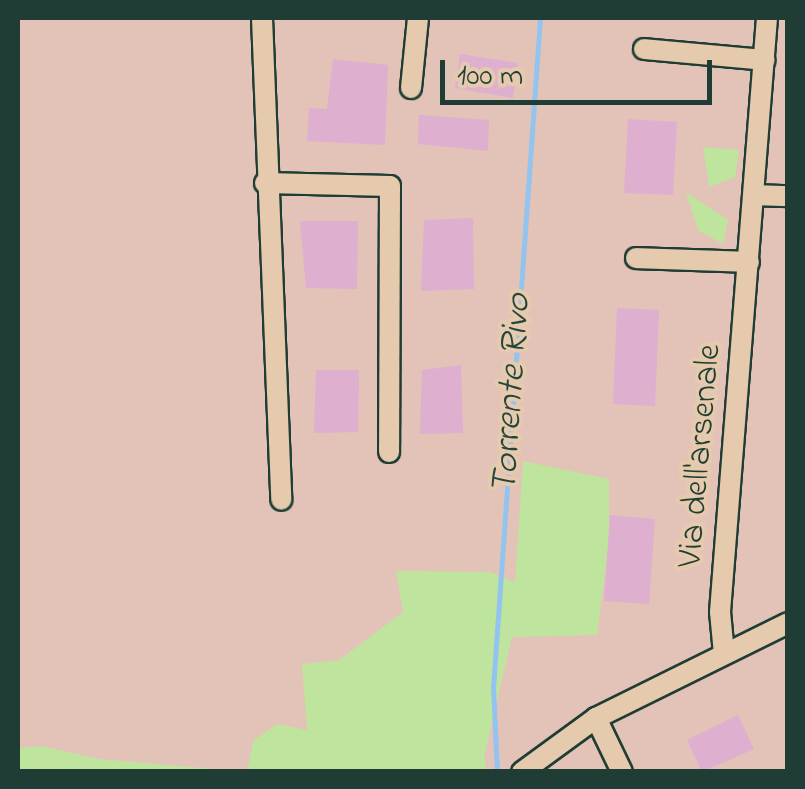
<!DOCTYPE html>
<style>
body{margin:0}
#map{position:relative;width:805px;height:789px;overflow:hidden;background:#e3c2b8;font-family:"Indie Flower",sans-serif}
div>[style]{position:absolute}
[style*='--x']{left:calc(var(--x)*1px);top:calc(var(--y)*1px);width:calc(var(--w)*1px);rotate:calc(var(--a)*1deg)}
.green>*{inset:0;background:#bfe49e}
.stream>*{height:5px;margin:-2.5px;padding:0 2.5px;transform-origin:2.5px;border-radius:2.5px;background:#93c4ef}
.building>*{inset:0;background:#dfafd0}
.roads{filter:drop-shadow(2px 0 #1f3d34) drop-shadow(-2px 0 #1f3d34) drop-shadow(0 2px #1f3d34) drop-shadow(0 -2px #1f3d34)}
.minor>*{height:20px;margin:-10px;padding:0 10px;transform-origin:10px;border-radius:10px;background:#e5caad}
span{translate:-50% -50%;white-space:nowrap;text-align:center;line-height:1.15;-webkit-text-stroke:8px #e5caad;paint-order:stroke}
.street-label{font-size:35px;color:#1f3d34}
.water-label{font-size:38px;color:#25443d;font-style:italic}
.frame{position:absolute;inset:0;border:20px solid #1f3d34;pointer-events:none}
.scale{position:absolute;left:440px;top:60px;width:272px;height:45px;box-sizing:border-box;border:5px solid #1f3d34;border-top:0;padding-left:12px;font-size:30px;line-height:35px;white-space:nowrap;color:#1f3d34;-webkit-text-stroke:8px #e5caad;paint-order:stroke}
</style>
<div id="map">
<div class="green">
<i style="clip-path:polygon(703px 147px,739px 150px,735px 177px,709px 187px)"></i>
<i style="clip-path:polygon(686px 192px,728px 220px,723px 244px,698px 230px)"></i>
<i style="clip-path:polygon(523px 461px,609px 479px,609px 541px,597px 635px,512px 637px,484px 757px,487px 771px,247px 772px,253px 741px,277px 724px,307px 730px,302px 664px,339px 660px,403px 612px,396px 571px,490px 572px,515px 582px)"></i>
<i style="clip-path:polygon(42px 746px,99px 759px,237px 771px,18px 771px,18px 748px)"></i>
</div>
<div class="stream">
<i style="--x:497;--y:772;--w:84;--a:-92.7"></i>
<i style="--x:493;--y:688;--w:672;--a:-85.99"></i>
</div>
<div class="building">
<i style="clip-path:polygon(460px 54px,518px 63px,513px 98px,455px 88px)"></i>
<i style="clip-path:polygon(333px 59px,388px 65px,385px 145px,307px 141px,309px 108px,327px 109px)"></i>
<i style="clip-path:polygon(419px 115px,489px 120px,488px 151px,418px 144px)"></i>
<i style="clip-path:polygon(628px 119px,677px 122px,673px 195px,624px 193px)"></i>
<i style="clip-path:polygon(473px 218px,474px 289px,421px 291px,424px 220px)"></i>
<i style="clip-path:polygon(300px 221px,358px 221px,357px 289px,306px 288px)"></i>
<i style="clip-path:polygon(617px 308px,659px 310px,655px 406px,613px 404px)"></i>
<i style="clip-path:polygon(461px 365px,463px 433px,420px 434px,422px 370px)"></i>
<i style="clip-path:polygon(316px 370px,359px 370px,358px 432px,314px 433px)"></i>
<i style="clip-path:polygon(610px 515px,655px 519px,649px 604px,604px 601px)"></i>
<i style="clip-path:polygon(738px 715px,754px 749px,702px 772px,687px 740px)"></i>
</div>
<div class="roads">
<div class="minor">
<i style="--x:262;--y:18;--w:482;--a:87.7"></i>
<i style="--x:644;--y:49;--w:121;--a:5.2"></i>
<i style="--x:411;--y:88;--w:70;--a:-84.3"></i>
<i style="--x:265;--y:183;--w:125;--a:1.4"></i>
<i style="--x:390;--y:186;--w:266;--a:90.2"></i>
<i style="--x:754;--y:195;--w:34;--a:2"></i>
<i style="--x:636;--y:258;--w:113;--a:2"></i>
<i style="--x:724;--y:654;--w:42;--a:-95.4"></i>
<i style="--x:720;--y:612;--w:596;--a:-85.48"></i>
<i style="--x:522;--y:772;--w:92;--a:-36.1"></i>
<i style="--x:622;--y:772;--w:60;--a:-115.7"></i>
<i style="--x:596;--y:718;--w:214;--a:-26.3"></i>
</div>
</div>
<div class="street-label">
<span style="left:701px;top:456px;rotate:-85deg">Via dell'arsenale</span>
</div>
<div class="water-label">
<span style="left:513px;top:394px;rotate:-86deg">Torrente Rivo</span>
</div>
<div class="frame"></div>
<div class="scale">100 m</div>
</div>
